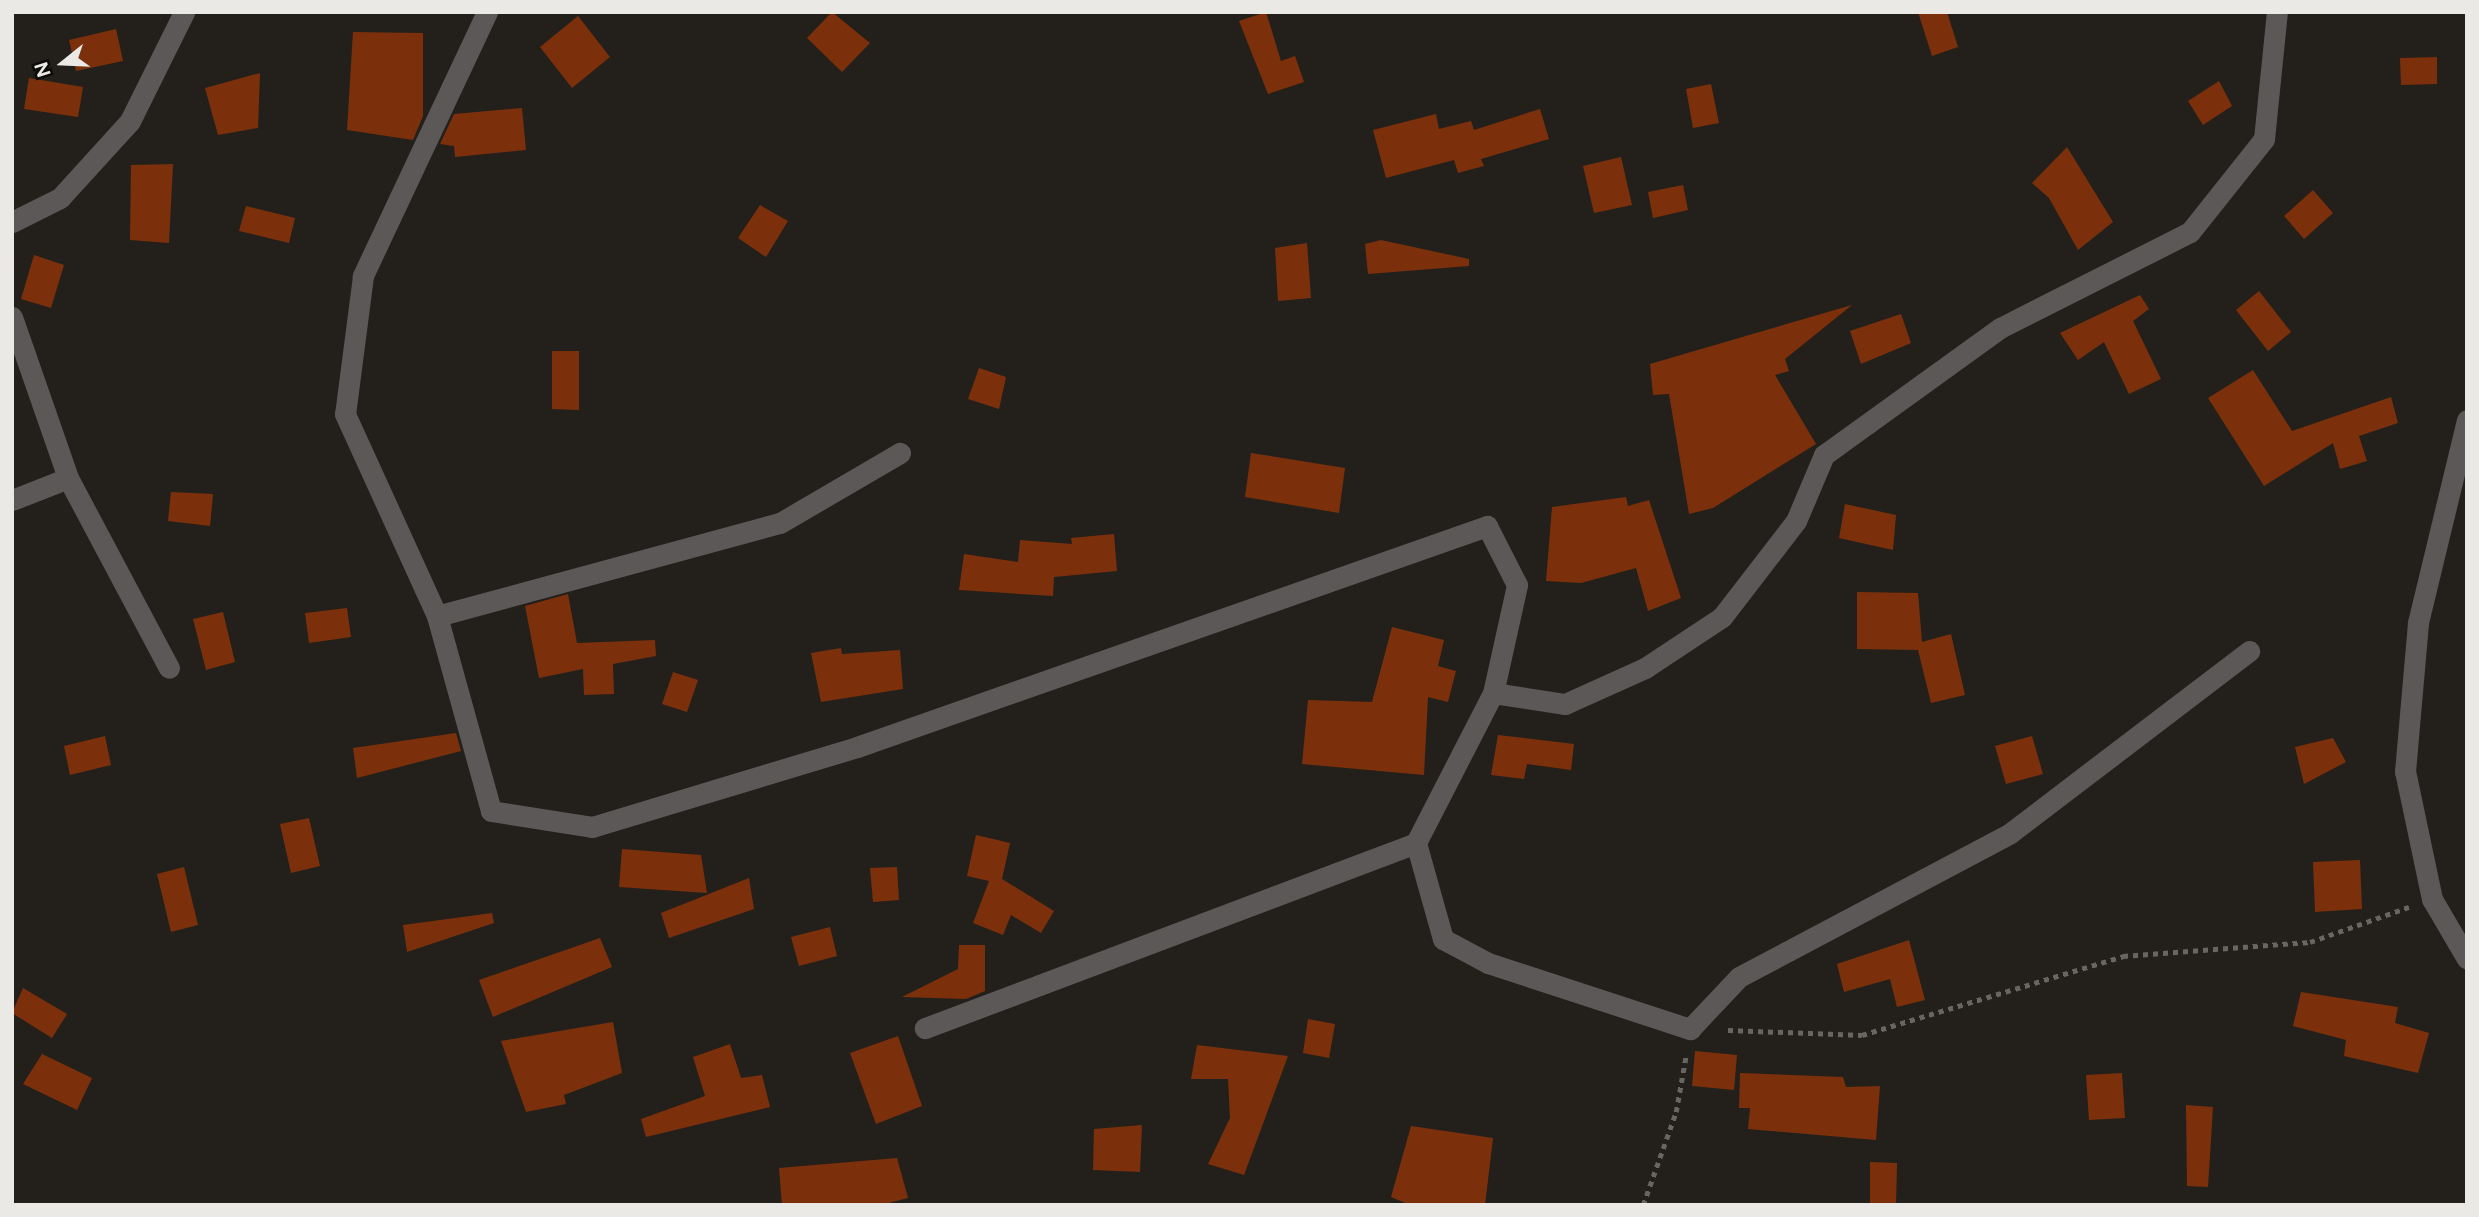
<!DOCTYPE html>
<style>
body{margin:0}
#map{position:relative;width:2479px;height:1217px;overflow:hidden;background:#23201b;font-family:Figtree,sans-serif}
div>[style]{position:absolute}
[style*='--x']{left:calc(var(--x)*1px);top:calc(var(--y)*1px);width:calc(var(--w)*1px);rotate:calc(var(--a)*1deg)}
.building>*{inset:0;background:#7b300b}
.path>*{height:4.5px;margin-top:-2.25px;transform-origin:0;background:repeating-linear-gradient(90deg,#696662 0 5px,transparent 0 10px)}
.minor>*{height:21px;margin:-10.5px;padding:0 10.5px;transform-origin:10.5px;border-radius:10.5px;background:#5c5857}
span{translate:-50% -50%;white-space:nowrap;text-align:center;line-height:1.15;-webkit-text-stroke:5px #0b0a08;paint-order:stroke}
.frame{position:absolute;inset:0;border:14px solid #ebe9e6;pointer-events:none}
.north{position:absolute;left:28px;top:28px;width:70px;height:70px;-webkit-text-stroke:5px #0b0a08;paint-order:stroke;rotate:252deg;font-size:19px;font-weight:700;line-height:28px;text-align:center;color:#ebe9e6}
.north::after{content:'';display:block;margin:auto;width:24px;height:32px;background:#ebe9e6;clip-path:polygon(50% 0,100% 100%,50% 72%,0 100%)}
</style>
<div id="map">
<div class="building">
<i style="clip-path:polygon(832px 12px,870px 43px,842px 72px,807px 38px)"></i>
<i style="clip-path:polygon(1266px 12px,1281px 61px,1295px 56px,1304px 82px,1268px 94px,1239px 21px)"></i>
<i style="clip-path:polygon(1918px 12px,1947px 12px,1958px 47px,1932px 56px)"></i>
<i style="clip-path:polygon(578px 16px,610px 57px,572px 88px,540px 47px)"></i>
<i style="clip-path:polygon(116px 29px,123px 61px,76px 71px,69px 40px)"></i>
<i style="clip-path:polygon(353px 32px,423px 33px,423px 116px,413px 140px,347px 130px)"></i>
<i style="clip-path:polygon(2437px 57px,2437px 84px,2401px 85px,2400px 58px)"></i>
<i style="clip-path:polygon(260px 73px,258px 128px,218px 135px,205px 88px)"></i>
<i style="clip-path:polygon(29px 78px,83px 87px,78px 117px,24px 109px)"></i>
<i style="clip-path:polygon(2219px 81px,2232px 106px,2203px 125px,2188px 101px)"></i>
<i style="clip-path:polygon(1711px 84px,1719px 123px,1693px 128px,1686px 89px)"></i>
<i style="clip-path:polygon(522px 108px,526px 150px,455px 157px,454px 146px,440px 144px,454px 114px)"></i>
<i style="clip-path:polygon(1540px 109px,1549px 139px,1481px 159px,1484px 166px,1458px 173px,1454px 160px,1386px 178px,1373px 130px,1436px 114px,1439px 129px,1471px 121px,1474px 130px)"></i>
<i style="clip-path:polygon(2067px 147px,2113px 222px,2078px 250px,2049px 198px,2032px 183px)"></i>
<i style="clip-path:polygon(1621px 157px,1632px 205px,1594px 213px,1583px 166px)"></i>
<i style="clip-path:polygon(173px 164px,169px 243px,130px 240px,131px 165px)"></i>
<i style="clip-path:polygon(1683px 185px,1688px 210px,1653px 218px,1648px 192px)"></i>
<i style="clip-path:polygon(2313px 190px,2333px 213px,2304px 239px,2284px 216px)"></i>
<i style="clip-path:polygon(760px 205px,788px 221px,766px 257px,738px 238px)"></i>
<i style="clip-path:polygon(246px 206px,295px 218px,289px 243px,239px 231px)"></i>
<i style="clip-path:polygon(1381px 240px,1469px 259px,1469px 266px,1368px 274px,1365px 244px)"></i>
<i style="clip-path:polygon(1307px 243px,1311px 298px,1278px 301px,1275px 248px)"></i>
<i style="clip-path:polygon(34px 255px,64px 265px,51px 308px,21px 299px)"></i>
<i style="clip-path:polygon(2259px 291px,2291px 332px,2268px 351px,2236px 310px)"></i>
<i style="clip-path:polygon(2140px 295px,2149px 309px,2133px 321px,2161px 379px,2129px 394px,2104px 342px,2078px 360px,2060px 333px)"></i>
<i style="clip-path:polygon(1852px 305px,1785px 359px,1789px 371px,1775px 375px,1816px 444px,1713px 508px,1689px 514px,1669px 394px,1653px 395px,1650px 364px)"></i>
<i style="clip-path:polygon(1901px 314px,1911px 343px,1861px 364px,1850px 331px)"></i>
<i style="clip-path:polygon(552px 351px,579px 351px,579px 410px,552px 409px)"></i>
<i style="clip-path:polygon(979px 368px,1006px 377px,999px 409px,968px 399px)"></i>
<i style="clip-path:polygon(2253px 370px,2292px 431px,2391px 397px,2398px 423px,2359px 436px,2367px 461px,2340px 469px,2333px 443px,2264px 486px,2208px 398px)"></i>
<i style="clip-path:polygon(1251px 453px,1345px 468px,1339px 513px,1245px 497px)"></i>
<i style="clip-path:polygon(171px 492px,213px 494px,210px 526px,168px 521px)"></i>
<i style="clip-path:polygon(1626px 497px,1628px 506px,1649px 500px,1681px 598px,1648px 611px,1636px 568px,1581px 583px,1546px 581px,1552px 507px)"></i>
<i style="clip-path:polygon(1845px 504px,1896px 515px,1893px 550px,1839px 538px)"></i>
<i style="clip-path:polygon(1114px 534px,1117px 571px,1054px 577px,1053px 596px,959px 590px,964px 554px,1018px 562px,1020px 540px,1072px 544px,1071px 538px)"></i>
<i style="clip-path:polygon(1857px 592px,1918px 593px,1922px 642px,1951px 634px,1965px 695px,1931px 703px,1918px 650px,1857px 649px)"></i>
<i style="clip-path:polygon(568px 594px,577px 643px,655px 640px,656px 656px,613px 664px,614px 694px,584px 695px,583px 669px,539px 678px,525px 606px)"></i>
<i style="clip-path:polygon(347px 608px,351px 637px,309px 643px,305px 613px)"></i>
<i style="clip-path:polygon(223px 612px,235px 662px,206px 670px,193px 619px)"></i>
<i style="clip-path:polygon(1392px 627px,1444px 640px,1438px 666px,1456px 671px,1448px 702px,1428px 697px,1424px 775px,1302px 764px,1308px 700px,1372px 702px)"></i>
<i style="clip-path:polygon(841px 648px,842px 654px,900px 650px,903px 689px,821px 702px,811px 653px)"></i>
<i style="clip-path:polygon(673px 672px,698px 680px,687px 712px,662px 704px)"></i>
<i style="clip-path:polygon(456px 733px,461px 751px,357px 778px,353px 748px)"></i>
<i style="clip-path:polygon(1498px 735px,1574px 744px,1571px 770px,1527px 764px,1524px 779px,1491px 775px)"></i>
<i style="clip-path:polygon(105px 736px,111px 765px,70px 775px,64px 746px)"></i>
<i style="clip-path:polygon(2032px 736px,2043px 774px,2006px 784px,1995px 746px)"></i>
<i style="clip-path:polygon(2333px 738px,2346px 762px,2304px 784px,2295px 747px)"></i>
<i style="clip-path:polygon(309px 818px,320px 866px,291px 873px,280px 824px)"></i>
<i style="clip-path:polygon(976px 835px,1010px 843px,1002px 879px,1054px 911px,1041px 933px,1011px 915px,1003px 935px,973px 923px,989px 881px,967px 876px)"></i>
<i style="clip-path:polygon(622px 849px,701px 855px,707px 893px,619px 887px)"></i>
<i style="clip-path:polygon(2360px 860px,2362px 909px,2315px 912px,2313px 862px)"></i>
<i style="clip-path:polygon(184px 867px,198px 925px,171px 932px,157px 874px)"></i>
<i style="clip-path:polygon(897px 867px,899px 900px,873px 902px,870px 868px)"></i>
<i style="clip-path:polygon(749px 878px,754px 909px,669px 938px,661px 913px)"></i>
<i style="clip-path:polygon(492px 913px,494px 923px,407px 952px,403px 925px)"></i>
<i style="clip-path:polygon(830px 927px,837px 956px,799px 966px,791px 937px)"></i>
<i style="clip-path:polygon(600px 938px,612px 967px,493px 1017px,479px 980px)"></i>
<i style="clip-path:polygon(1909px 940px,1925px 1000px,1897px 1007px,1890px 979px,1844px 992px,1837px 964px)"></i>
<i style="clip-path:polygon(959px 945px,985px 945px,985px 991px,966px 999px,902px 997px,958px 969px)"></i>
<i style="clip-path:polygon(23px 988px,67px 1014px,52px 1038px,12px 1013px)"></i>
<i style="clip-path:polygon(2301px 992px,2398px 1007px,2395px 1023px,2429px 1033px,2418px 1073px,2344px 1056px,2346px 1040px,2293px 1026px)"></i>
<i style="clip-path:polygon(1308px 1019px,1335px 1024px,1329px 1058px,1303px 1053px)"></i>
<i style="clip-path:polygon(613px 1022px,622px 1073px,564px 1095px,566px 1104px,526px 1112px,501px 1041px)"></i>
<i style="clip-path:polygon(898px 1036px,922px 1106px,876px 1124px,850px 1053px)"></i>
<i style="clip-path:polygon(730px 1044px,741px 1078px,762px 1075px,770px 1107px,646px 1137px,641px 1119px,705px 1096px,693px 1057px)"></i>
<i style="clip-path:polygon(1197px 1045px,1288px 1056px,1244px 1175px,1208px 1164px,1230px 1118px,1228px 1079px,1191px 1079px)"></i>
<i style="clip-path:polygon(1695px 1051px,1737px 1055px,1734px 1090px,1692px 1086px)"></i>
<i style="clip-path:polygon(42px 1054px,92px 1078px,77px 1110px,23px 1084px)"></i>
<i style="clip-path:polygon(1740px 1073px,1843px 1077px,1846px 1087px,1880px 1086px,1876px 1140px,1748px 1129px,1750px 1108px,1739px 1108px)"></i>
<i style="clip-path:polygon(2122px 1073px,2125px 1118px,2089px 1120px,2086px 1075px)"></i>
<i style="clip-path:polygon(2186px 1105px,2213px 1107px,2208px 1187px,2187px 1186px)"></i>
<i style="clip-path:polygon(1142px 1125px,1140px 1172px,1093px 1170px,1094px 1129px)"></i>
<i style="clip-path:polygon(1411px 1126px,1493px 1138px,1485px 1205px,1410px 1205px,1391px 1197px)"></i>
<i style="clip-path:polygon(897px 1158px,908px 1198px,881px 1205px,782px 1205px,779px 1168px)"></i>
<i style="clip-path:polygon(1870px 1162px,1897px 1163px,1896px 1205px,1870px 1205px)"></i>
</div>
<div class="path">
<i style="--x:1728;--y:1030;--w:134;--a:2.1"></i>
<i style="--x:1862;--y:1035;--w:273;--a:-16.8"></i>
<i style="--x:2123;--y:956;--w:188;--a:-4.3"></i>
<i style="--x:2310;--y:942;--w:105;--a:-19.5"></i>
<i style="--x:1643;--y:1205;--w:99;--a:-70.5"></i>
<i style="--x:1676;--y:1112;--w:58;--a:-80"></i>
</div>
<div class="minor">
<i style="--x:487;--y:12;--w:292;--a:115.2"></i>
<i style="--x:363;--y:276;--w:139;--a:97.4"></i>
<i style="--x:345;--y:414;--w:222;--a:65.5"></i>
<i style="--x:437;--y:616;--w:202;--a:74.5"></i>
<i style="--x:491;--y:811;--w:102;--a:9"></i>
<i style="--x:592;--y:827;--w:277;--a:-16.8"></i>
<i style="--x:857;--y:747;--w:668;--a:-19.33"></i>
<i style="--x:1487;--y:526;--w:66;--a:63"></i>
<i style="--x:1517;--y:585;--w:111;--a:102.5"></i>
<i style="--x:1493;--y:693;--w:169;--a:117.2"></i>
<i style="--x:1416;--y:843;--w:525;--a:159.35"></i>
<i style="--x:12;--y:222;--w:54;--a:-26.6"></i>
<i style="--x:60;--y:198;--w:104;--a:-47.7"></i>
<i style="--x:130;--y:121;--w:122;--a:-63.6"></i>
<i style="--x:12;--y:317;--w:170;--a:70.8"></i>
<i style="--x:68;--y:478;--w:215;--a:62"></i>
<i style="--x:2467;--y:420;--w:209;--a:103.6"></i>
<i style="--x:2418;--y:623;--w:149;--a:95"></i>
<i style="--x:2405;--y:771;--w:131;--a:78.1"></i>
<i style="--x:2432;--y:899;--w:69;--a:59.7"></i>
<i style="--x:12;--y:500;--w:60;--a:-21.4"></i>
<i style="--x:437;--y:616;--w:355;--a:-15.2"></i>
<i style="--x:780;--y:523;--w:139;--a:-30.3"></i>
<i style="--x:1493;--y:693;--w:73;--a:8.7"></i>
<i style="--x:1565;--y:704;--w:88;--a:-24.2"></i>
<i style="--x:1645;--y:668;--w:92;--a:-33.5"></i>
<i style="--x:1722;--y:617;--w:121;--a:-52.4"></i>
<i style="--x:1796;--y:521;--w:72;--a:-67"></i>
<i style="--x:1824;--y:455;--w:217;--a:-35.8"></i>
<i style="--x:2000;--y:328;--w:213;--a:-26.8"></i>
<i style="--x:2190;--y:232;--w:119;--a:-51.5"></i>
<i style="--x:2264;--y:139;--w:128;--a:-84.2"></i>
<i style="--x:1416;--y:843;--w:100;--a:74.3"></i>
<i style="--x:1443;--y:939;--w:51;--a:28.1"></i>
<i style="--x:1488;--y:963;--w:213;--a:18.1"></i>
<i style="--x:1690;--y:1029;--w:71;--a:-46.7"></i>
<i style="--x:1739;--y:977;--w:306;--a:-27.9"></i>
<i style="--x:2009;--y:834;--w:302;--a:-37.3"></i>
</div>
<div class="frame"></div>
<div class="north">N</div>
</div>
